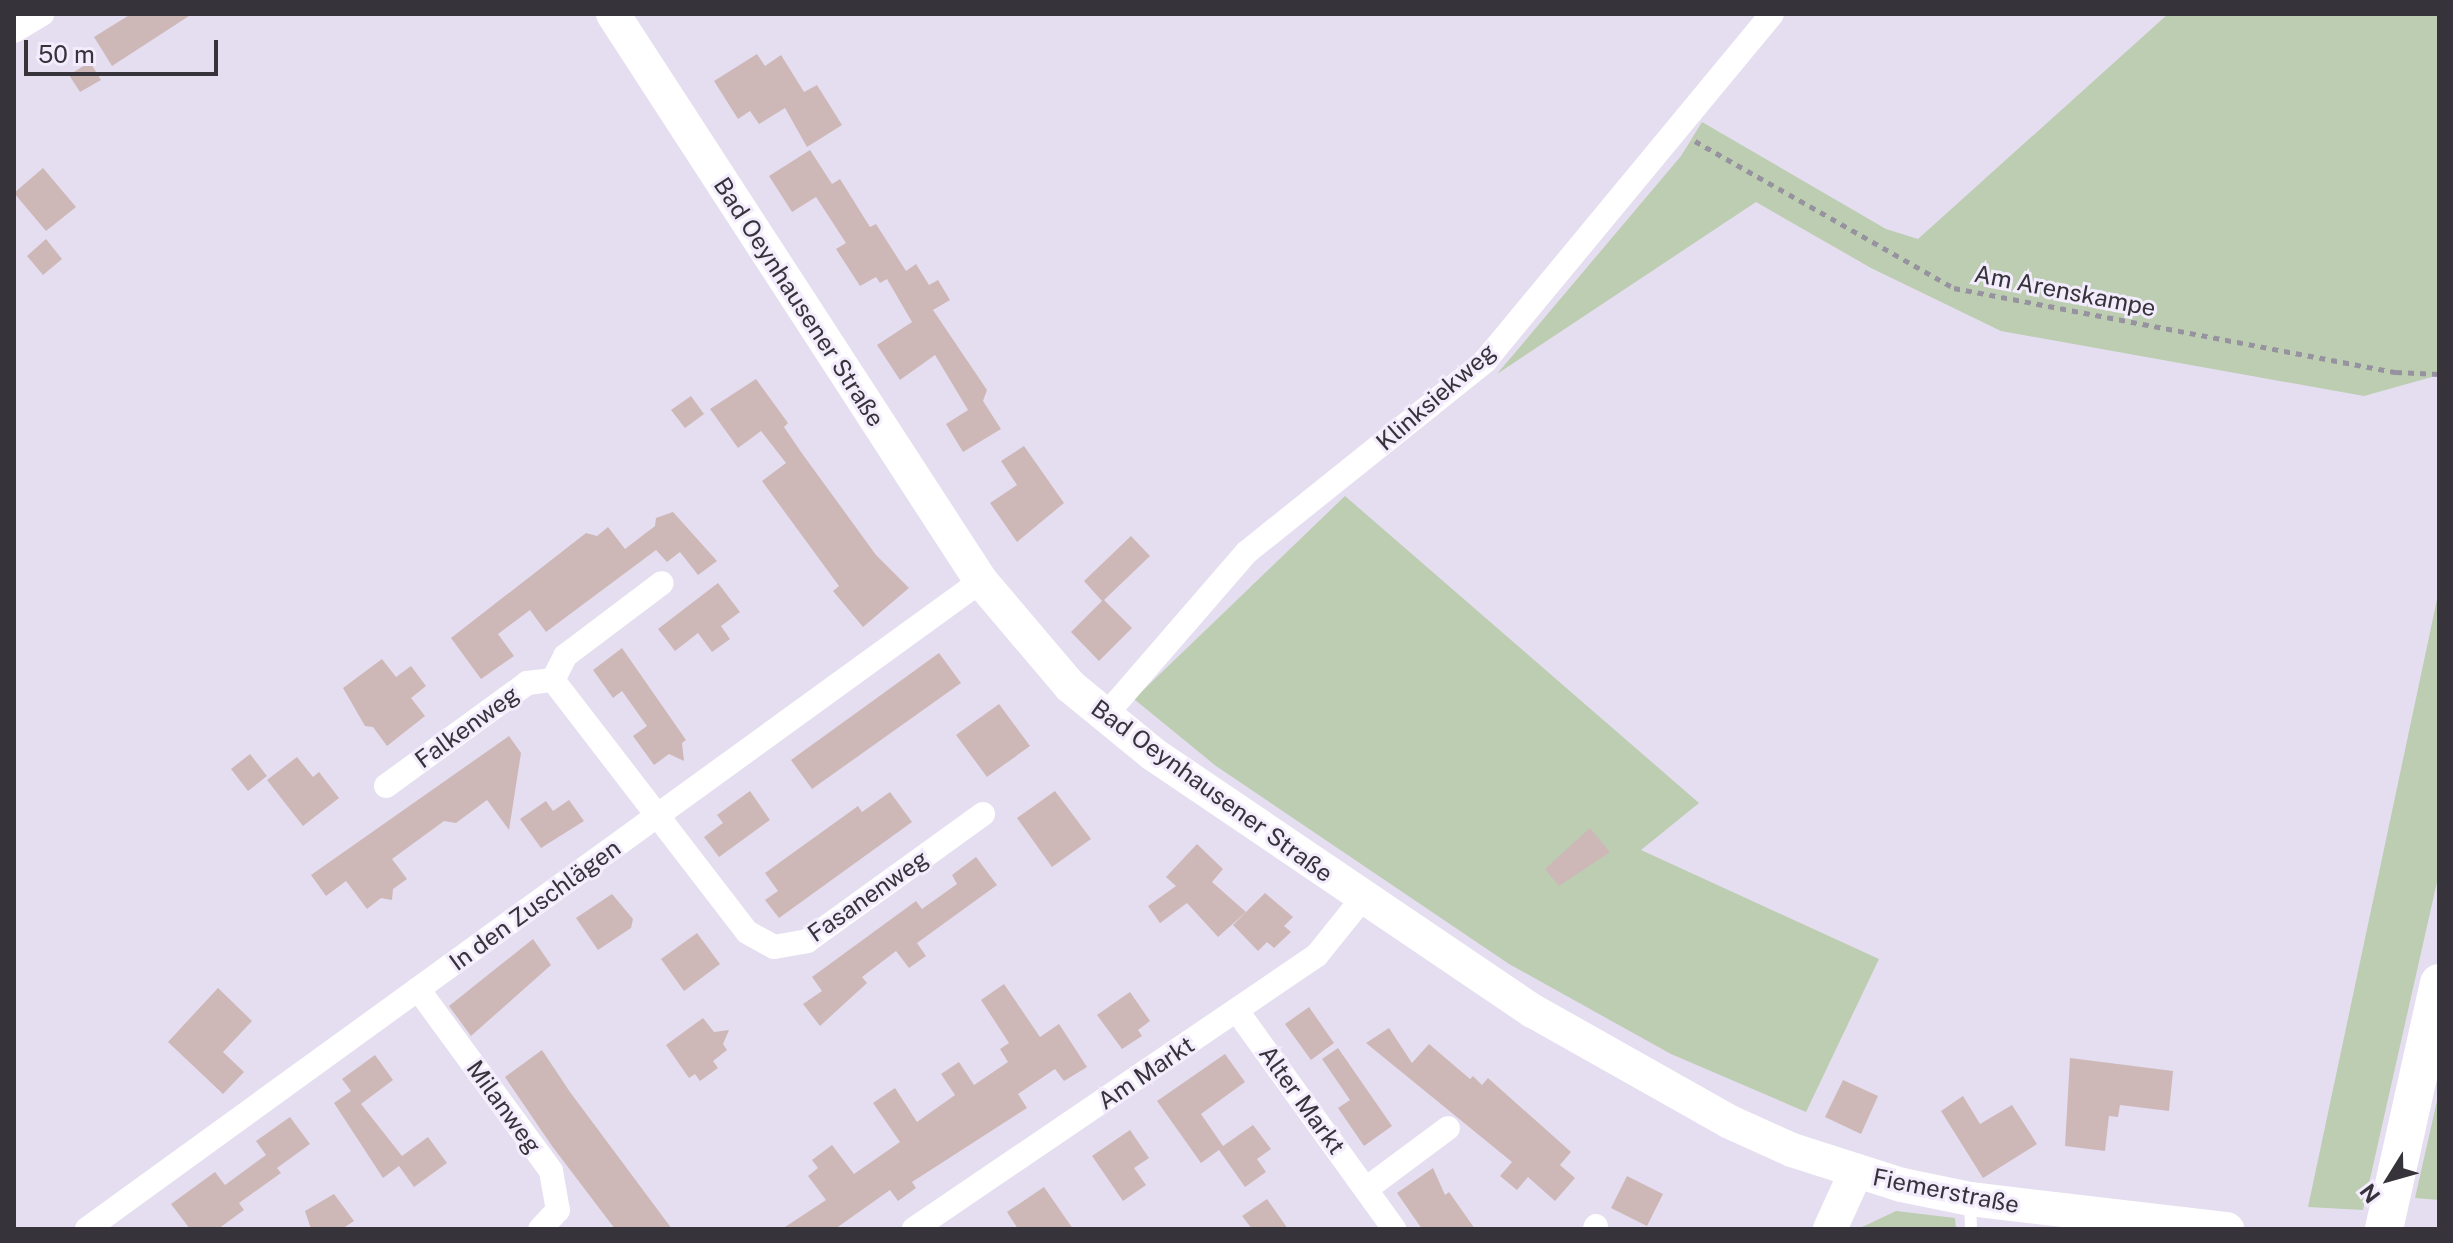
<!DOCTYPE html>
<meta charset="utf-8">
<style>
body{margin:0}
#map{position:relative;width:2453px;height:1243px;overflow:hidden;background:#e5def0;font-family:"Public Sans",sans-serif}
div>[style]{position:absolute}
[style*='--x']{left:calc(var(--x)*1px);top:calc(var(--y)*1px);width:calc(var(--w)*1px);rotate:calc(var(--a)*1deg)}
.green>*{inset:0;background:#bccdb1}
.building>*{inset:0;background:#cdb8b7}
.path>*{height:5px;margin-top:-2.5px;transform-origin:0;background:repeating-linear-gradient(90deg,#97929f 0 6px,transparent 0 12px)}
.lane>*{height:12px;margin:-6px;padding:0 6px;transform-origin:6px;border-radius:6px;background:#fff}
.street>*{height:24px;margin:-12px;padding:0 12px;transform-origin:12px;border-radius:12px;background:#fff}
.secondary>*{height:34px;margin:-17px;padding:0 17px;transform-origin:17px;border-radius:17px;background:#fff}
.primary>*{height:38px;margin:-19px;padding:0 19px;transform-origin:19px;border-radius:19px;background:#fff}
span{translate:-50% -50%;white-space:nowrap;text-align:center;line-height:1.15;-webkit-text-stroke:6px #f3ecfd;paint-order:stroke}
.street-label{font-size:24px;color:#36343a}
.frame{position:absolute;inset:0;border:16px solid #36343a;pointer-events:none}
.north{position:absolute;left:2349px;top:1139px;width:80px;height:80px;-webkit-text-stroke:6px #f3ecfd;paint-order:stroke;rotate:233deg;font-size:22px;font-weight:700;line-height:32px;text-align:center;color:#36343a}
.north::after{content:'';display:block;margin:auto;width:28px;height:36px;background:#36343a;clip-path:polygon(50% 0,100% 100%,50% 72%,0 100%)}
.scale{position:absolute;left:24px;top:40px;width:194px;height:36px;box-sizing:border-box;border:4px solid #36343a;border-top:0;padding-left:10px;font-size:24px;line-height:28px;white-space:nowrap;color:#36343a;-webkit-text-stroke:6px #f3ecfd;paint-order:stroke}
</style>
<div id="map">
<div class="green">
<i style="clip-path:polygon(2168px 14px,2439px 14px,2439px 375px,2364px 396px,2001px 331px,1871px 268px,1756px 202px,1497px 374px,1681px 156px,1702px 122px,1886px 229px,1918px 239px)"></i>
<i style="clip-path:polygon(1345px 496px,1699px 803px,1641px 850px,1879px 959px,1806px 1112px,1671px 1054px,1509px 964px,1216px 766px,1134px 699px)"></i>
<i style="clip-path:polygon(2439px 590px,2439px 873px,2363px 1210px,2308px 1207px)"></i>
<i style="clip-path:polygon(2439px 1092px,2439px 1200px,2415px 1198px)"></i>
<i style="clip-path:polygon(1896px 1211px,1955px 1218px,1956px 1229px,1858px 1229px)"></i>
</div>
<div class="building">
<i style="clip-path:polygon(131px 14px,192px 14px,112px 66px,94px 37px)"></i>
<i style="clip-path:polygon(757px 54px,765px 66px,781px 55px,804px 92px,817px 85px,842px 125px,807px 147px,785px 108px,759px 124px,750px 111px,738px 119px,714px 81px)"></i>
<i style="clip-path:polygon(90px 62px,101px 80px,80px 92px,69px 75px)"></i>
<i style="clip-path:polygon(810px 150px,832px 184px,840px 179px,870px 227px,876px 224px,906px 271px,916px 264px,929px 285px,938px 280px,950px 300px,933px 310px,987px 390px,983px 401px,1001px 429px,963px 452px,946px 424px,968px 410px,935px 355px,900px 380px,877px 345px,912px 322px,887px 279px,880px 283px,876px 277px,860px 286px,836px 249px,846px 243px,816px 197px,792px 212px,769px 176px)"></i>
<i style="clip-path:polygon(43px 168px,76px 207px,46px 231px,14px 193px)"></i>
<i style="clip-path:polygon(46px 239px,62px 259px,43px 275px,27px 256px)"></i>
<i style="clip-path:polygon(756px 379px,788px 423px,784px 427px,801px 452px,876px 555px,909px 588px,863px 627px,833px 591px,839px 586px,762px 481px,786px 463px,761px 431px,738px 448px,710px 409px)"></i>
<i style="clip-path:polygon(691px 396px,704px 414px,685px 428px,671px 410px)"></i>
<i style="clip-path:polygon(1024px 446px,1064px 503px,1017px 542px,990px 503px,1017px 485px,1001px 461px)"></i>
<i style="clip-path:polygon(673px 512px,717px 561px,698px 575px,680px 552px,667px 562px,656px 550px,546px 632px,530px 610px,498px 634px,514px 656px,481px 679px,451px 638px,586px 533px,597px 536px,608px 527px,625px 549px,655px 526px,656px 518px)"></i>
<i style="clip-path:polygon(1131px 536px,1150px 556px,1104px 600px,1132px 628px,1099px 661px,1071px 632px,1102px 601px,1084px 581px)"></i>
<i style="clip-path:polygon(718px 583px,740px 612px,721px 626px,730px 639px,712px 652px,698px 633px,675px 651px,658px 629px)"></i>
<i style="clip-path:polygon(622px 648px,686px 740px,682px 743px,684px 761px,669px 754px,654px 765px,633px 736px,647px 726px,622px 691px,613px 698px,593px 670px)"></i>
<i style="clip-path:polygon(939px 653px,961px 683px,812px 789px,791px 760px)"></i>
<i style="clip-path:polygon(382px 659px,396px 677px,411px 666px,426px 686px,411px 698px,425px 716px,387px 746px,373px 727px,365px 726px,343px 688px)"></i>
<i style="clip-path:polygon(999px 704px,1030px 746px,987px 777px,956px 735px)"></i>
<i style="clip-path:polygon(509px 736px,521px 753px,509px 830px,487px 800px,456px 823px,444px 821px,392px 859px,407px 879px,393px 889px,392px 900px,381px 898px,367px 909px,346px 881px,326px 896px,311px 875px)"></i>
<i style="clip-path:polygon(250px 754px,267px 776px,248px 791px,231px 769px)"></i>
<i style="clip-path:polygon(297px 757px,313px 777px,319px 772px,339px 798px,303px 826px,267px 780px)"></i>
<i style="clip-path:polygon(750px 791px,770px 820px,719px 857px,704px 837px,723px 823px,717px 815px)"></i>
<i style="clip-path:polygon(1055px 791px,1091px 839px,1052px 867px,1017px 818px)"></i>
<i style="clip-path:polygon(890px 792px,912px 822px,779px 918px,765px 900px,778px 891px,765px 873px,858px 806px,862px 812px)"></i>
<i style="clip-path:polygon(569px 800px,584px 821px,541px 848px,520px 819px,546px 801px,553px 811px)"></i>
<i style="clip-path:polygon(1590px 828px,1610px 852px,1559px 886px,1545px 869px)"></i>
<i style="clip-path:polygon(1197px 844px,1223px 869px,1212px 882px,1246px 912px,1218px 937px,1187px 903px,1160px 923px,1148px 906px,1176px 886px,1166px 877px)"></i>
<i style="clip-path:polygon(976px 857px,997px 885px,917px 943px,926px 956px,909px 968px,896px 951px,862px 977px,867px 983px,820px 1026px,803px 1004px,822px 991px,812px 977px,916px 901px,922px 909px,957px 884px,952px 875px)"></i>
<i style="clip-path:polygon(1265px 893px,1293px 917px,1284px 926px,1291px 932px,1274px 948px,1267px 942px,1258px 951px,1233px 925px)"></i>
<i style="clip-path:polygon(612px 894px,633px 919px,631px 928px,598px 950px,576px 918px)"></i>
<i style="clip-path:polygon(697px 933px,720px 964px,684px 991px,661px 959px)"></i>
<i style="clip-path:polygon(533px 939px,551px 965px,471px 1036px,449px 1006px)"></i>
<i style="clip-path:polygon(1004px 984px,1040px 1037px,1059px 1024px,1087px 1067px,1064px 1081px,1055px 1069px,1018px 1094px,1027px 1108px,912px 1182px,916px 1188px,898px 1201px,890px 1190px,835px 1229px,782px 1229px,826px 1200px,808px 1176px,818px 1168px,812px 1160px,832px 1145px,854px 1174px,900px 1142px,873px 1103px,895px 1088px,917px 1122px,955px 1095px,941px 1074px,959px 1062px,974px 1085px,1008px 1062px,1000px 1049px,1009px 1043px,981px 1000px)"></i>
<i style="clip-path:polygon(218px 988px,252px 1021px,223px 1052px,244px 1072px,223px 1094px,168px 1042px)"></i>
<i style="clip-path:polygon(1130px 992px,1150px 1021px,1138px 1030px,1142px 1036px,1122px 1049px,1097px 1015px)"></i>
<i style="clip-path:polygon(1309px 1007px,1334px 1043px,1311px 1060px,1285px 1024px)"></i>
<i style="clip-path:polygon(703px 1018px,714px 1032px,729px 1030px,723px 1044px,727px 1050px,713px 1061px,718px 1068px,700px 1081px,695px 1074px,689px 1078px,666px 1045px)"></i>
<i style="clip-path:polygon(1389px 1028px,1412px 1063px,1429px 1044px,1470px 1079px,1473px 1076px,1482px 1085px,1488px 1078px,1571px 1152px,1560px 1165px,1575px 1178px,1555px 1201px,1528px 1177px,1517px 1190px,1500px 1176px,1512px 1162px,1366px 1043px)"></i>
<i style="clip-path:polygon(1338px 1048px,1392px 1126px,1364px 1146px,1338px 1108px,1350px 1100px,1322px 1059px)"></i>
<i style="clip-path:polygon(542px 1050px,570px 1092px,672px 1229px,615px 1229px,552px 1146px,505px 1077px)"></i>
<i style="clip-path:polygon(1225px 1054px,1245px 1082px,1201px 1114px,1223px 1146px,1253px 1125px,1271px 1149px,1257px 1159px,1266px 1172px,1245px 1187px,1219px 1150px,1201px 1163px,1157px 1101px)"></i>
<i style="clip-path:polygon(375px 1055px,393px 1080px,361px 1104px,402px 1156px,428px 1137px,447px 1163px,414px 1187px,399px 1166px,383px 1178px,334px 1103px,351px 1091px,342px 1079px)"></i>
<i style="clip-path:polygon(2070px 1058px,2173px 1071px,2169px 1111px,2120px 1105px,2118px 1117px,2109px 1116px,2105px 1151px,2065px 1146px)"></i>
<i style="clip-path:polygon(1843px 1080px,1878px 1096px,1861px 1134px,1825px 1117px)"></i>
<i style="clip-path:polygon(1963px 1096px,1980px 1124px,2012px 1105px,2037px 1144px,1983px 1178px,1941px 1111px)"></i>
<i style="clip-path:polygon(290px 1117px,310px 1144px,277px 1168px,281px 1173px,239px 1203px,244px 1210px,218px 1229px,190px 1229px,171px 1204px,215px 1172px,225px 1185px,266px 1155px,256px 1141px)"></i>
<i style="clip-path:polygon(1130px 1130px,1149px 1158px,1134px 1168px,1146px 1185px,1123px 1201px,1092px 1156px)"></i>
<i style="clip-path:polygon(1433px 1168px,1445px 1195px,1449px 1192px,1475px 1229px,1422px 1229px,1397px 1193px)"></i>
<i style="clip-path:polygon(1627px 1176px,1663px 1194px,1647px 1226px,1611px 1208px)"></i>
<i style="clip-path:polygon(1044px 1187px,1073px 1229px,1018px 1229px,1007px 1212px)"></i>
<i style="clip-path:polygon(334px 1194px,354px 1221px,342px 1229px,311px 1229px,305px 1211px)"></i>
<i style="clip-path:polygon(1267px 1199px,1288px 1229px,1252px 1229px,1242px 1216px)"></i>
</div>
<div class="path">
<i style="--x:1695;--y:141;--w:298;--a:29.6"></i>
<i style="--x:1954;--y:288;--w:450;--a:10.8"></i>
<i style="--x:2396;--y:372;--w:43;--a:2.7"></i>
</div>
<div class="lane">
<i style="--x:1970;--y:1200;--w:29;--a:88"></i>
</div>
<div class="street">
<i style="--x:14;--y:31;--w:33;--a:-31"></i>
<i style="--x:553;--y:680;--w:318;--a:52.4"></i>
<i style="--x:747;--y:932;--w:31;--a:29"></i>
<i style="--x:774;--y:947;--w:34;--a:-10"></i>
<i style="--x:807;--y:941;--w:217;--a:-35.8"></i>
<i style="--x:1104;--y:717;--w:218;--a:-49.1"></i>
<i style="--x:1247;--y:552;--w:305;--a:-38.7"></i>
<i style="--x:1485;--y:361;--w:450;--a:-50.4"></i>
<i style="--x:386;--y:786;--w:175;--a:-36.1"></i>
<i style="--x:527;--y:683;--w:26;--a:-7"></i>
<i style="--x:553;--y:680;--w:27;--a:-63"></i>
<i style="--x:565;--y:656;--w:121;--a:-37"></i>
<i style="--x:418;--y:989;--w:225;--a:53.8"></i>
<i style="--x:551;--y:1171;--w:40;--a:80"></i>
<i style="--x:558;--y:1210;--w:26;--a:133"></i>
<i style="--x:1237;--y:1011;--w:269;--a:54.2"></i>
<i style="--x:1366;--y:1189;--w:102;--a:-36.6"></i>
<i style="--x:87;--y:1229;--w:1104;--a:-35.94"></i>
<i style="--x:914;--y:1229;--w:487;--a:-34.2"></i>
<i style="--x:1317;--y:955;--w:72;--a:-51.2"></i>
<i style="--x:1595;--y:1229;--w:3;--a:-72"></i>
</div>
<div class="secondary">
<i style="--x:613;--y:14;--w:676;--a:57.02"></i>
<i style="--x:981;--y:581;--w:138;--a:49.7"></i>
<i style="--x:1070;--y:686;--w:107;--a:39.3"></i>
<i style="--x:1153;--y:754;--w:459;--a:34.1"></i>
<i style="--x:1533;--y:1011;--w:226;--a:29.4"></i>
<i style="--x:1730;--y:1122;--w:68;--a:24.3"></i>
<i style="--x:1792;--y:1150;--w:115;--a:17.7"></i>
<i style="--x:1902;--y:1185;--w:69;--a:11.6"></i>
<i style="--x:1970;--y:1199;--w:259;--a:6.7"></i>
<i style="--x:1830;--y:1229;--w:63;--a:-65.5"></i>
</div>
<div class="primary">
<i style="--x:2384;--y:1229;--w:252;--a:-77.4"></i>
</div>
<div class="street-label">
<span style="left:2065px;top:291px;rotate:11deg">Am Arenskampe</span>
<span style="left:799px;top:302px;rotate:57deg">Bad Oeynhausener Straße</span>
<span style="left:1436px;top:397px;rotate:-41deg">Klinksiekweg</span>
<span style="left:467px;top:727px;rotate:-36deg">Falkenweg</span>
<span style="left:1212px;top:791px;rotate:36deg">Bad Oeynhausener Straße</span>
<span style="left:868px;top:896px;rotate:-35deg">Fasanenweg</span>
<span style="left:535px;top:905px;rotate:-36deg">In den Zuschlägen</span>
<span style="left:1146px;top:1073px;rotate:-34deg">Am Markt</span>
<span style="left:1302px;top:1100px;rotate:54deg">Alter Markt</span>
<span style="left:504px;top:1107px;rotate:54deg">Milanweg</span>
<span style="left:1946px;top:1191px;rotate:11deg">Fiemerstraße</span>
</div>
<div class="frame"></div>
<div class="north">N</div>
<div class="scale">50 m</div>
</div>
